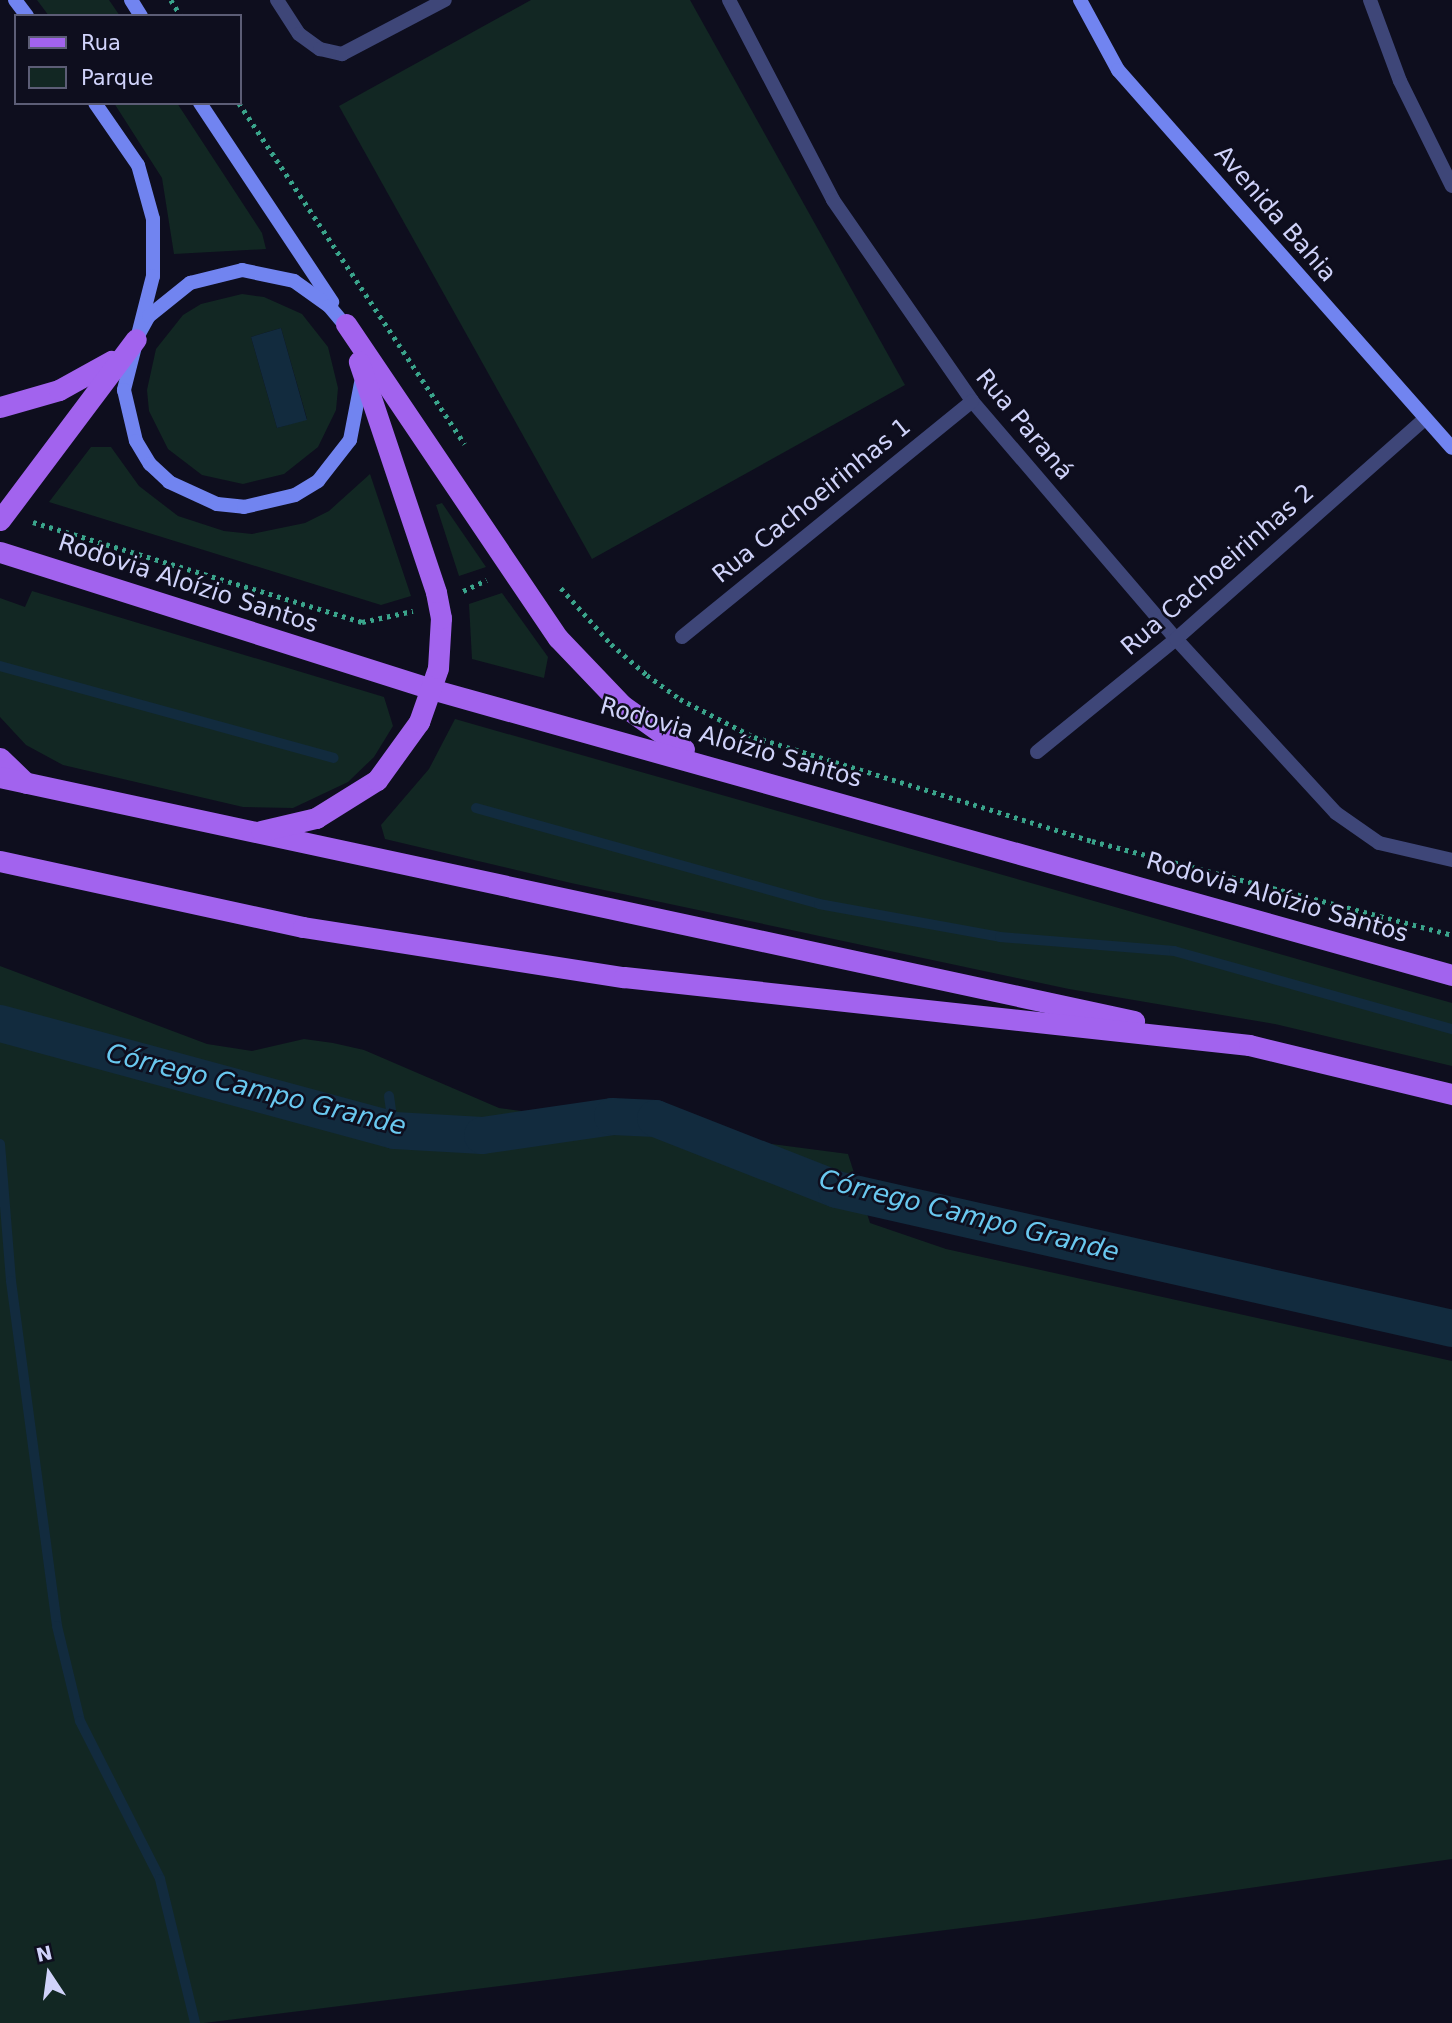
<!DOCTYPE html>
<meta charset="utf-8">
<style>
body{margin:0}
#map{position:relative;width:1452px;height:2023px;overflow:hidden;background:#0e0e1e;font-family:"DejaVu Sans",sans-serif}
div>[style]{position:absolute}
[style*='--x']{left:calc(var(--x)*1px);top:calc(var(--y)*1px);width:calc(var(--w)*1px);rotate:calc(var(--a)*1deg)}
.green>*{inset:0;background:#122723}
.water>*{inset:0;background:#122b3e}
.stream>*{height:10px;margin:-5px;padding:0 5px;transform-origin:5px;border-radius:5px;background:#122b3e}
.canal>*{height:37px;margin:-18.5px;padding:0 18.5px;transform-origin:18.5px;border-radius:18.5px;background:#122b3e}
.path>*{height:4.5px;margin-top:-2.25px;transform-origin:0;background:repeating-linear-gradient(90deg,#3aa48b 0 3.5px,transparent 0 8.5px)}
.street>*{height:14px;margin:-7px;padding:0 7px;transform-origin:7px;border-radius:7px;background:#3e4678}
.secondary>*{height:14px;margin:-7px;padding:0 7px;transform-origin:7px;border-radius:7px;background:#7184f0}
.primary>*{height:21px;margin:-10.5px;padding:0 10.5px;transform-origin:10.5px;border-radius:10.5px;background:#a263ee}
span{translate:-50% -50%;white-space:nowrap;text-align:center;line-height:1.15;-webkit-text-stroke:5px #0e0e1e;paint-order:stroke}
.street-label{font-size:24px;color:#d0d3fa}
.water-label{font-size:26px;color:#69c8ef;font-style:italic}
.legend{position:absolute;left:14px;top:14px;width:228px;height:91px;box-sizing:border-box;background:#0e0e1e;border:2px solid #5c5d76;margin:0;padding:9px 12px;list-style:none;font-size:21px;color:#d0d3fa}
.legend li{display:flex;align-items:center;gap:14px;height:35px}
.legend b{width:35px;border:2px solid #5c5d76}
.north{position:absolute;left:14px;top:1939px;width:70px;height:70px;-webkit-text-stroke:5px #0e0e1e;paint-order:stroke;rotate:347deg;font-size:19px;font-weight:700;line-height:28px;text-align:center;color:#d0d3fa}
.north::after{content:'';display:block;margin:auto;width:24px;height:32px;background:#d0d3fa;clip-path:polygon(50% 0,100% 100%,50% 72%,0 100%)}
</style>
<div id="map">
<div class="green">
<i style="clip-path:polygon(37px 0,109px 0,120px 16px,49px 16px)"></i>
<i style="clip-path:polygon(531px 0,690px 0,905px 385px,592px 559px,339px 106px)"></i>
<i style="clip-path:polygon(114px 103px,177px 103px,262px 233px,266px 249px,174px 254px,162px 178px)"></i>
<i style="clip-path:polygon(evenodd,242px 294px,264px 297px,302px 314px,328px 347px,338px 388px,336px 410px,318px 447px,284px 474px,243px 484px,202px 475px,168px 449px,149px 411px,147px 390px,156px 349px,183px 315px,201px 304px,242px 294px,281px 328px,307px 419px,277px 428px,251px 337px,281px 328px)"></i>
<i style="clip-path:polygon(91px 447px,111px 447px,139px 486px,178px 516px,224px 531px,252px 534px,305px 523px,329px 511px,370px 474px,411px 596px,381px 605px,49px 502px)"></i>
<i style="clip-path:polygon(442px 503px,486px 567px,459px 576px,436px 505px)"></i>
<i style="clip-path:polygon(32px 591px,384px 697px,393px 726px,374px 757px,348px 782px,293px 808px,243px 807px,63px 765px,26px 745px,0 717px,0 598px,25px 607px)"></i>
<i style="clip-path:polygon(502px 593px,548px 657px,544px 678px,472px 659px,469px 604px)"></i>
<i style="clip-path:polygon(455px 719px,1452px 1003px,1452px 1066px,1275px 1024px,1069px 989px,571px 883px,385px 839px,381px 825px,429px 769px)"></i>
<i style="clip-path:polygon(0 966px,207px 1044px,252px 1051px,304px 1039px,333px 1043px,364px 1050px,499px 1108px,848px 1154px,870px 1223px,946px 1249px,1452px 1361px,1452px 1859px,1034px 1919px,204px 2023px,0 2023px)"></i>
</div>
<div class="water">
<i style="clip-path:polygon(281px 328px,307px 420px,277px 428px,251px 337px)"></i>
</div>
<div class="stream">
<i style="--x:0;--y:666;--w:346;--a:15.4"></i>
<i style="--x:476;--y:808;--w:356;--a:15.6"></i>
<i style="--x:819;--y:904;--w:184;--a:10.3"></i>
<i style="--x:1000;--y:937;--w:175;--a:4.6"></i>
<i style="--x:1174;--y:951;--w:289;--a:15.7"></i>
<i style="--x:389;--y:1096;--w:34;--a:82"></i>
<i style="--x:0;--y:1144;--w:137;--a:85.4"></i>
<i style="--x:11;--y:1281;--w:348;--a:82.4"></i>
<i style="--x:57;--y:1626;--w:98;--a:76.4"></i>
<i style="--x:80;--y:1721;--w:177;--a:63.1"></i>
<i style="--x:160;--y:1879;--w:148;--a:76.3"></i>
</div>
<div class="canal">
<i style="--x:0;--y:1023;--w:408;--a:15.2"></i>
<i style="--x:394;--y:1130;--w:88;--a:3.3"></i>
<i style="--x:482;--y:1135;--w:131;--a:-8.3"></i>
<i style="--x:612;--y:1116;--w:43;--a:2.7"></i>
<i style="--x:655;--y:1118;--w:194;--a:21.4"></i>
<i style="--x:836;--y:1189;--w:631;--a:12.72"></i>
</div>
<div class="path">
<i style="--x:171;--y:0;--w:19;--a:58"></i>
<i style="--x:239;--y:103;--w:409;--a:56.5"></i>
<i style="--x:33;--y:522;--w:344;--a:16.9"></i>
<i style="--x:362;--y:622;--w:52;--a:-12.2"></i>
<i style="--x:561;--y:588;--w:75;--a:48.2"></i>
<i style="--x:611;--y:644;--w:48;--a:40.7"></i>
<i style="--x:647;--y:675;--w:41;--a:36"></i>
<i style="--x:680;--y:699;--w:83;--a:27.2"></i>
<i style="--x:754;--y:737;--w:354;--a:17.1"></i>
<i style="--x:1092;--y:841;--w:372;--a:14.6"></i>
<i style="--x:463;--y:591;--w:26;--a:-25"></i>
</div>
<div class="street">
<i style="--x:277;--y:0;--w:40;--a:57.1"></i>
<i style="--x:299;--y:34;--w:26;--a:36"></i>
<i style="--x:320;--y:49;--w:23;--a:13"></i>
<i style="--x:342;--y:54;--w:116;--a:-27.7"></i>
<i style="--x:729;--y:0;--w:225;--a:62.5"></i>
<i style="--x:833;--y:200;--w:244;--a:55.3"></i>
<i style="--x:972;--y:401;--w:313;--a:49.4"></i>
<i style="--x:1176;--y:639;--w:236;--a:47.4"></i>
<i style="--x:1336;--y:813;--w:52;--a:34.9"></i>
<i style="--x:1379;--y:843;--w:75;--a:13.1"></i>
<i style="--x:1370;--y:0;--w:86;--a:69.7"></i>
<i style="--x:1400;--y:81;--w:117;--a:63.7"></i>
<i style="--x:682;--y:637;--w:374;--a:-39.1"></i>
<i style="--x:1037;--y:752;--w:179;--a:-39.1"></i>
<i style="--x:1176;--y:639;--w:332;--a:-41.5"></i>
</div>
<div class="secondary">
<i style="--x:15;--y:0;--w:20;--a:53"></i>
<i style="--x:131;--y:0;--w:19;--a:58"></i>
<i style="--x:1080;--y:0;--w:80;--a:61.5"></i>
<i style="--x:1118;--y:70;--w:504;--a:48.54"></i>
<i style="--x:95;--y:103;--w:75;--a:55.3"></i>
<i style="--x:138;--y:165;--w:56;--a:74.5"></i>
<i style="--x:153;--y:219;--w:57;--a:90"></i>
<i style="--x:153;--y:276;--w:118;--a:104.3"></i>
<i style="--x:124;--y:390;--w:52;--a:76.8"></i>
<i style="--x:136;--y:441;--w:27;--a:59"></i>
<i style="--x:150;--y:464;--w:26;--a:43"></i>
<i style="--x:169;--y:482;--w:53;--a:24.6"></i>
<i style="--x:217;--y:504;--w:27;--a:6"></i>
<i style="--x:244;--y:507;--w:52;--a:-13.2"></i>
<i style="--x:295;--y:495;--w:27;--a:-31"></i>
<i style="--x:318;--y:481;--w:52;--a:-52"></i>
<i style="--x:350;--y:440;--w:58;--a:-79.1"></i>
<i style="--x:200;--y:103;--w:239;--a:56.4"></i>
<i style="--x:136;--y:339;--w:26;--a:-61"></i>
<i style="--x:149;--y:316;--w:53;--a:-38.8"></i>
<i style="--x:190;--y:283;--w:54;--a:-14"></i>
<i style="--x:242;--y:270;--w:53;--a:11.9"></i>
<i style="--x:294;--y:281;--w:43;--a:35.5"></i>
<i style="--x:329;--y:306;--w:30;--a:50"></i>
</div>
<div class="primary">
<i style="--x:346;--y:324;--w:379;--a:56"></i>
<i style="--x:558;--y:638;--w:93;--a:46.3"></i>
<i style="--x:622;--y:705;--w:76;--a:35.4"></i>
<i style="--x:0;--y:407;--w:61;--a:-16.1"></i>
<i style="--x:59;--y:390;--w:60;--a:-29.1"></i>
<i style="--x:0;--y:520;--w:226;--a:-53.1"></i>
<i style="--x:0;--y:552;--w:452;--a:17.6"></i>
<i style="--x:431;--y:689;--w:1060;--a:15.65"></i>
<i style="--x:0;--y:758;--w:36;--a:44"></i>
<i style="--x:0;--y:777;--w:1160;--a:12.14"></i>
<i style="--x:261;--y:831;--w:57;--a:-13.3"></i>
<i style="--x:316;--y:818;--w:72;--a:-31.9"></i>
<i style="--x:377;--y:780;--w:72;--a:-54.1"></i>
<i style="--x:419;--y:722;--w:57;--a:-70.6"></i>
<i style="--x:438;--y:668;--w:50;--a:-86.6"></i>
<i style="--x:441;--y:618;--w:26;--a:-101"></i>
<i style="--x:436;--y:592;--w:243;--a:-108.5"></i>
<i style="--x:0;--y:861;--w:310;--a:12.3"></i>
<i style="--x:303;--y:927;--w:325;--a:8.9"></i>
<i style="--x:624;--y:977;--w:629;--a:6.21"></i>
<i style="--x:1249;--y:1045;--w:209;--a:13.6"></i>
</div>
<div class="street-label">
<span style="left:1275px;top:214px;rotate:49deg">Avenida Bahia</span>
<span style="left:1024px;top:425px;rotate:50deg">Rua Paraná</span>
<span style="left:812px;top:501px;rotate:-39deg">Rua Cachoeirinhas 1</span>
<span style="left:1218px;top:570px;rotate:-41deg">Rua Cachoeirinhas 2</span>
<span style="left:188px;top:584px;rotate:18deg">Rodovia Aloízio Santos</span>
<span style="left:731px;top:743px;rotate:16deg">Rodovia Aloízio Santos</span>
<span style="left:1277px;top:898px;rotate:16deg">Rodovia Aloízio Santos</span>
</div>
<div class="water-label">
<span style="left:256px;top:1090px;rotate:14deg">Córrego Campo Grande</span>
<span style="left:969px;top:1216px;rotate:14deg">Córrego Campo Grande</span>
</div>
<ul class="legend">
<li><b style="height:9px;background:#a263ee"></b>Rua</li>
<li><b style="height:19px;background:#122723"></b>Parque</li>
</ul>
<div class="north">N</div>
</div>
